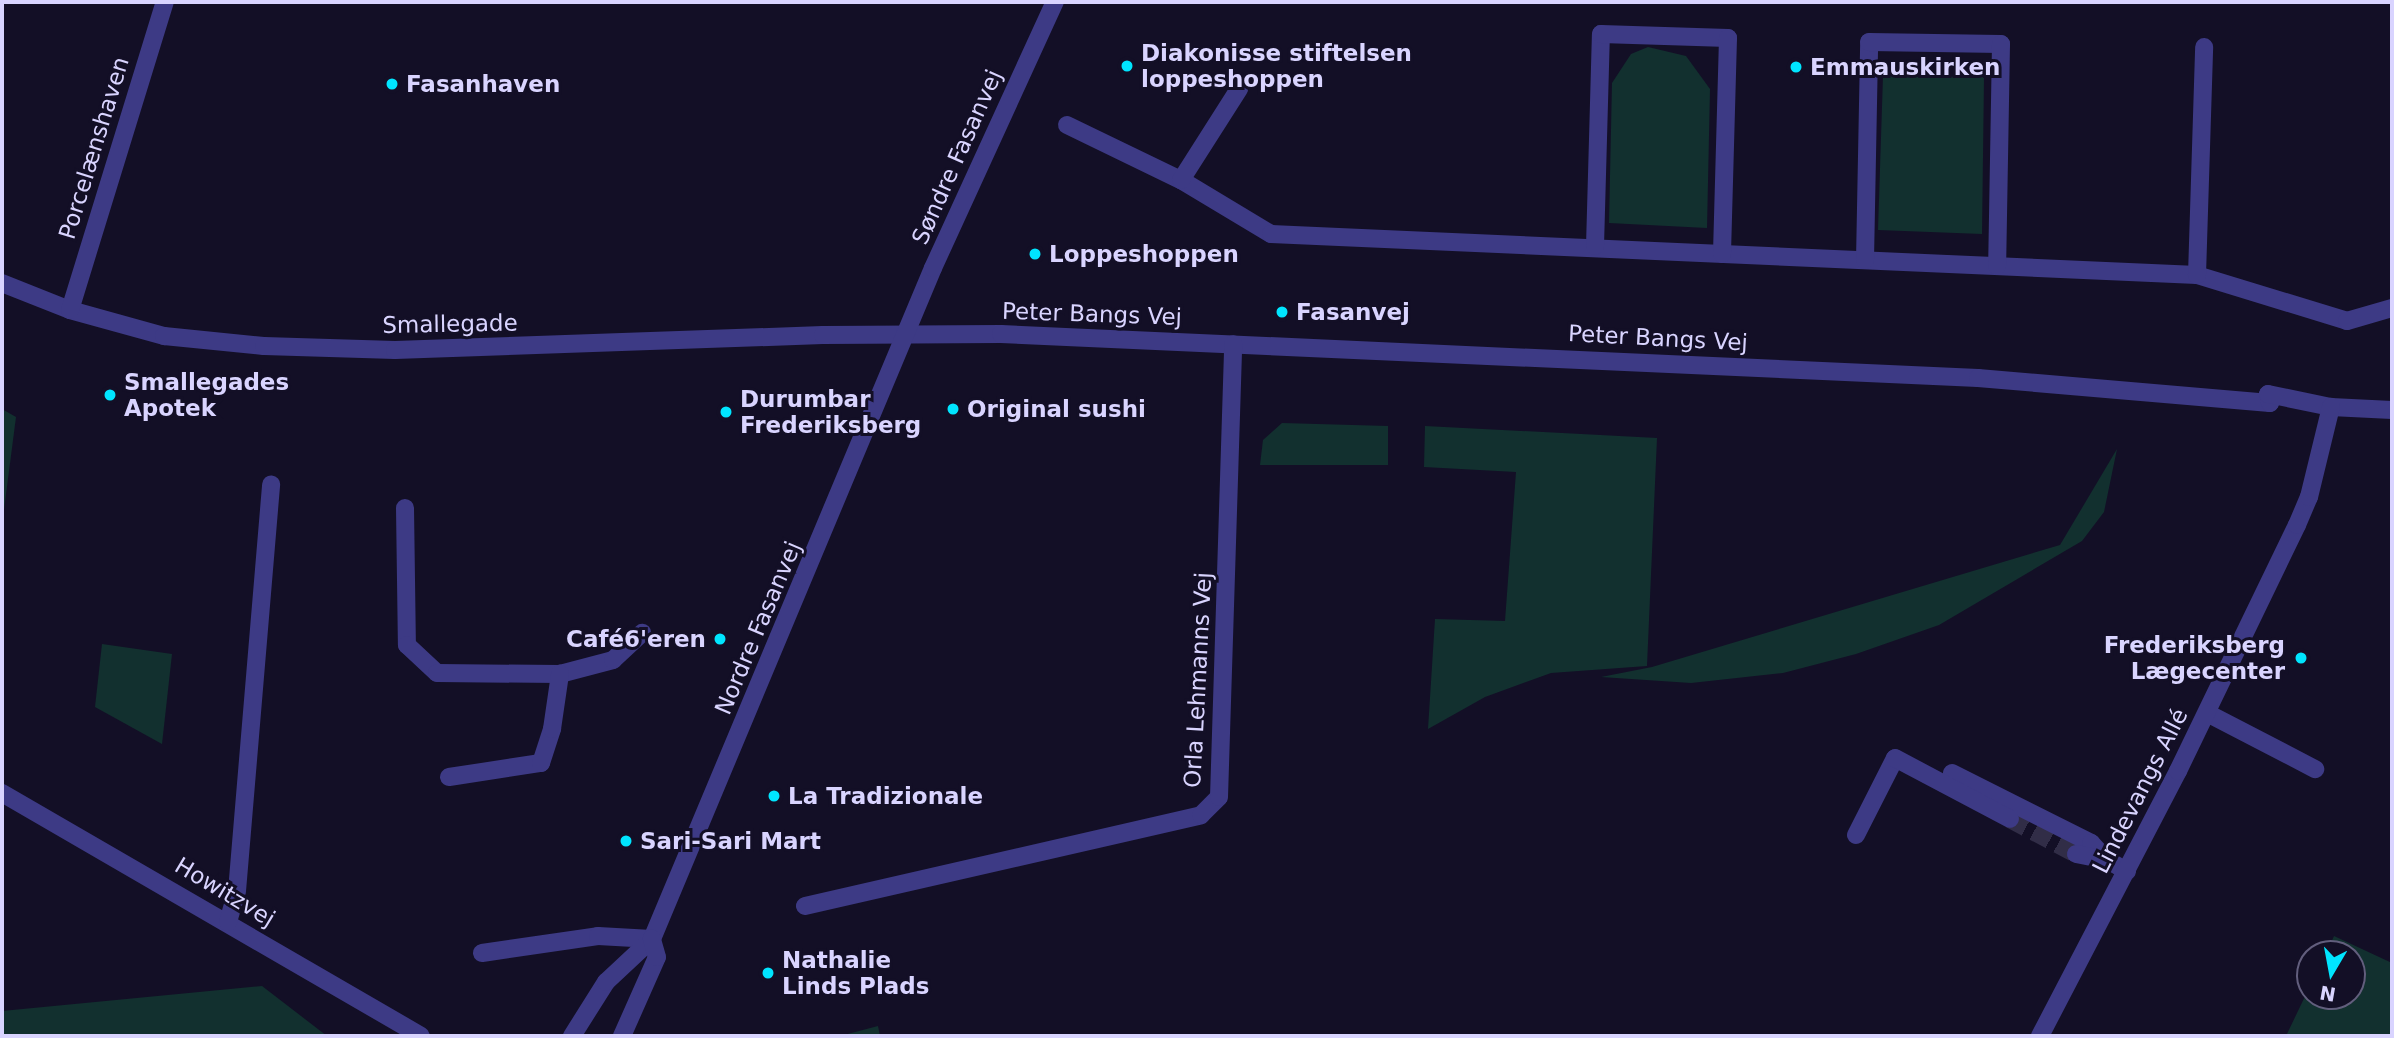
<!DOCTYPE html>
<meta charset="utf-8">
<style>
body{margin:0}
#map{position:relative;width:2394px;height:1038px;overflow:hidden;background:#130f26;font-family:"DejaVu Sans",sans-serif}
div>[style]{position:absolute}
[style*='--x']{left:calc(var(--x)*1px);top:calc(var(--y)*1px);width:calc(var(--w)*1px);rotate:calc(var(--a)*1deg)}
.green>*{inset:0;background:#12302f}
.minor-tunnel>*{height:18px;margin-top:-9px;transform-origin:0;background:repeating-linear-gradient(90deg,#312d47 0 18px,transparent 0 27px)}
.minor>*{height:18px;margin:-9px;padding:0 9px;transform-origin:9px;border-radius:9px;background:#3d3a85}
.dots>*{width:19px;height:19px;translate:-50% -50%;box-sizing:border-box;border:4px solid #130f26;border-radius:50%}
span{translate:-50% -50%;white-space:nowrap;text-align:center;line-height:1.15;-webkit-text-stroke:6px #130f26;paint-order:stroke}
.poi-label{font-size:23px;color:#d9d4ff;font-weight:700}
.left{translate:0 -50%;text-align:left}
.right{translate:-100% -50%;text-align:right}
.street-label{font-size:23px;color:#d9d4ff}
.frame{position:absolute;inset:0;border:4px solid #d9d4ff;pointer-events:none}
.north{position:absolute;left:2296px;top:940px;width:70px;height:70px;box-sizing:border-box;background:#130f26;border:2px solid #625e7d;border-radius:50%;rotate:190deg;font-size:19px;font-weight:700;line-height:28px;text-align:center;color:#d9d4ff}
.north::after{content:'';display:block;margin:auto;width:24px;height:32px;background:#00e5ff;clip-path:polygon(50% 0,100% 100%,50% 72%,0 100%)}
</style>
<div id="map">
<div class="green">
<i style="clip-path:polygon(1648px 47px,1686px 56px,1710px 89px,1707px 228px,1609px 223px,1612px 83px,1631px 54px)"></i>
<i style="clip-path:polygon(1883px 76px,1984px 77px,1982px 234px,1878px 230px)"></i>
<i style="clip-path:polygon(2px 409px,16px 417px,2px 525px)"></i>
<i style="clip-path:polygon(1282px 423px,1388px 426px,1388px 465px,1260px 465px,1263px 440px)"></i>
<i style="clip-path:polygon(1425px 426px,1657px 438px,1647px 666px,1551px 673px,1485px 697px,1428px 729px,1435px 619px,1505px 621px,1516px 472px,1424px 467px)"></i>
<i style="clip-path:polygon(2117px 449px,2104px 512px,2082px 541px,1939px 625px,1856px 654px,1783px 673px,1691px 683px,1601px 677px,1652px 667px,2060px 545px)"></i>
<i style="clip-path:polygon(102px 644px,172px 654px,162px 744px,95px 707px)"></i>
<i style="clip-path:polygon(2334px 936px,2392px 963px,2392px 1036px,2286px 1036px,2310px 986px,2310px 996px,2352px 996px,2352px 954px,2326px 954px)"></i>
<i style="clip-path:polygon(262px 986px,327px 1036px,2px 1036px,2px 1011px)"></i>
<i style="clip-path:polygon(878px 1026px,880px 1036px,840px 1036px)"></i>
</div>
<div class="minor-tunnel">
<i style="--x:2010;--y:819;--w:75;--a:27.9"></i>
</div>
<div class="minor">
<i style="--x:1067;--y:125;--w:127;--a:25.8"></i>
<i style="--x:1181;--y:180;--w:105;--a:31"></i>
<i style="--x:1271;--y:234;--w:927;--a:2.54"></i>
<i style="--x:2197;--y:275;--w:157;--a:17"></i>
<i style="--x:2347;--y:321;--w:47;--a:-16.1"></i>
<i style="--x:1181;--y:180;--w:108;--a:-57.5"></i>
<i style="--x:1595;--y:246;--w:212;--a:-88.4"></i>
<i style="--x:1601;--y:34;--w:127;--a:1.8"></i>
<i style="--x:1728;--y:38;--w:216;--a:91.6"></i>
<i style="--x:1865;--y:260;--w:218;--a:-88.9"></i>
<i style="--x:1869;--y:42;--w:132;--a:0.9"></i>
<i style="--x:2001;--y:44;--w:222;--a:91"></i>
<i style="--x:2197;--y:275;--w:228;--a:-88.2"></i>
<i style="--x:2;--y:283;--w:73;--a:21.7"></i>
<i style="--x:70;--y:310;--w:98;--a:15.5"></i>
<i style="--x:164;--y:336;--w:100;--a:5.7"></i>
<i style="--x:264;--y:346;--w:131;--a:1.7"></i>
<i style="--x:395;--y:350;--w:428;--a:-2"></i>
<i style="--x:823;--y:335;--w:178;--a:-0.3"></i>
<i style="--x:1001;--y:334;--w:978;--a:2.58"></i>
<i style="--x:1978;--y:378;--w:293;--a:4.9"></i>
<i style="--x:2270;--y:403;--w:9;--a:-103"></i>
<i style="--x:2268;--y:394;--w:64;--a:11.7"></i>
<i style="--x:2331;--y:407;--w:61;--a:2.8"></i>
<i style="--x:70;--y:310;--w:322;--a:-72.9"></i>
<i style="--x:405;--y:508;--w:137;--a:89.2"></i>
<i style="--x:407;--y:645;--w:41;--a:43"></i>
<i style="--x:437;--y:673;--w:123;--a:0.5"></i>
<i style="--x:560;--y:674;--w:55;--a:-14.8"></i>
<i style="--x:613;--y:660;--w:40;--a:-43"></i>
<i style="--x:2207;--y:713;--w:122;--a:27.4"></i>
<i style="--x:1952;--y:773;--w:156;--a:26.7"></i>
<i style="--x:2091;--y:843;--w:23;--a:47"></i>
<i style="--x:2107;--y:860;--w:23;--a:29"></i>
<i style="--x:449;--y:777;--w:93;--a:-8.7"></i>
<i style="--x:541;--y:763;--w:36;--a:-72"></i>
<i style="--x:552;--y:729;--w:56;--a:-81.7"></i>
<i style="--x:2;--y:793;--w:484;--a:30.1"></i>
<i style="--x:1856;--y:835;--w:86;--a:-63.1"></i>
<i style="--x:1895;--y:758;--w:130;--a:27.9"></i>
<i style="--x:2076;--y:854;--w:32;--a:11"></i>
<i style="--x:805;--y:906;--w:406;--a:-12.9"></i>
<i style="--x:1201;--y:815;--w:25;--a:-45"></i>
<i style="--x:1219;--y:797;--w:453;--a:-88.2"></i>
<i style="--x:228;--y:922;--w:32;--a:-74"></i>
<i style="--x:237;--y:891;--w:408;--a:-85.2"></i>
<i style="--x:482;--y:953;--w:117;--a:-8.3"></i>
<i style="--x:598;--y:936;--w:54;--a:3.2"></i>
<i style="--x:572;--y:1036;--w:64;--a:-57.8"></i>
<i style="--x:606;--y:982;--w:63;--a:-43.1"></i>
<i style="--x:652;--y:939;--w:727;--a:-67.28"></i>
<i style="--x:933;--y:268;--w:293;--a:-65.4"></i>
<i style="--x:622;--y:1036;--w:86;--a:-66.1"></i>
<i style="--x:657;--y:957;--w:19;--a:-106"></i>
<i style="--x:2040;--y:1036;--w:299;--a:-62.5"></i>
<i style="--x:2178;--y:771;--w:273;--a:-64.2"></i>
<i style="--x:2297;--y:525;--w:30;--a:-67"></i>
<i style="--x:2309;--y:497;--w:93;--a:-76.3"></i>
</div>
<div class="dots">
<i style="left:1127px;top:66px;background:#00e5ff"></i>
<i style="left:1796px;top:67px;background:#00e5ff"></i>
<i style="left:392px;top:84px;background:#00e5ff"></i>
<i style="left:1035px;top:254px;background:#00e5ff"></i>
<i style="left:1282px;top:312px;background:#00e5ff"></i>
<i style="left:110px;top:395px;background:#00e5ff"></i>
<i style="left:953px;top:409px;background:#00e5ff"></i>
<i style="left:726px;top:412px;background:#00e5ff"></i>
<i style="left:720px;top:639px;background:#00e5ff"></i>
<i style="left:2301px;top:658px;background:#00e5ff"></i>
<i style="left:774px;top:796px;background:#00e5ff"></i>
<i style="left:626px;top:841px;background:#00e5ff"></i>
<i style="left:768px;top:973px;background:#00e5ff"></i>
</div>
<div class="poi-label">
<span class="left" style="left:1141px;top:66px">Diakonisse stiftelsen<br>loppeshoppen</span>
<span class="left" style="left:1810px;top:67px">Emmauskirken</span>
<span class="left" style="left:406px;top:84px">Fasanhaven</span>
<span class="left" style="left:1049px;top:254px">Loppeshoppen</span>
<span class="left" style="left:1296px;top:312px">Fasanvej</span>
<span class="left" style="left:124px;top:395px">Smallegades<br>Apotek</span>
<span class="left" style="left:740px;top:412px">Durumbar<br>Frederiksberg</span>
<span class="left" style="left:967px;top:409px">Original sushi</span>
<span class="right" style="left:706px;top:639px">Café6'eren</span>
<span class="right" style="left:2285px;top:658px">Frederiksberg<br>Lægecenter</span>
<span class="left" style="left:788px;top:796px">La Tradizionale</span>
<span class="left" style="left:640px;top:841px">Sari-Sari Mart</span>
<span class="left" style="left:782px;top:973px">Nathalie<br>Linds Plads</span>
</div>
<div class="street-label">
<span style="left:94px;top:148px;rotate:-73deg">Porcelænshaven</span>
<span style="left:957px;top:157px;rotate:-66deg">Søndre Fasanvej</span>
<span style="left:1092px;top:314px;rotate:2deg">Peter Bangs Vej</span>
<span style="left:450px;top:324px;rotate:-1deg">Smallegade</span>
<span style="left:1658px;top:338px;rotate:3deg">Peter Bangs Vej</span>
<span style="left:758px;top:628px;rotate:-67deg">Nordre Fasanvej</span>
<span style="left:1198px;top:680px;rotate:-87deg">Orla Lehmanns Vej</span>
<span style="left:2140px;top:791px;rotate:-63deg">Lindevangs Allé</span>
<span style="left:225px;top:892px;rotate:31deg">Howitzvej</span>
</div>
<div class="frame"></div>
<div class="north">N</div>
</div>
